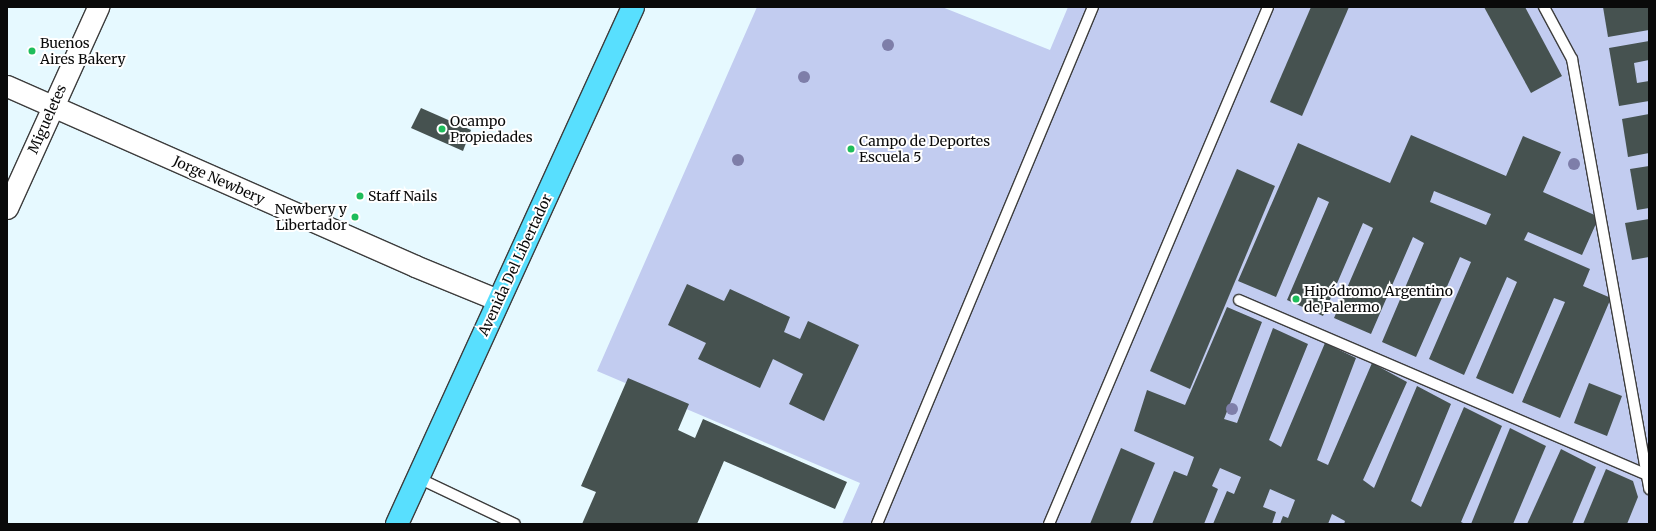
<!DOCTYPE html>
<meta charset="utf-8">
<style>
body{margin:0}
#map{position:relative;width:1656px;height:531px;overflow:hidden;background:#e6f9ff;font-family:Merriweather,serif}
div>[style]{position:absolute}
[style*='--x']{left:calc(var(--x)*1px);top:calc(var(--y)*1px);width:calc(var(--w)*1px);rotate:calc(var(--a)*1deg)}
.pitch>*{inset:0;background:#c2ccf0}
.building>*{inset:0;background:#465250}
.roads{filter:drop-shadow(1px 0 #3d3d3d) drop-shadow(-1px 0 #3d3d3d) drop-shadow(0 1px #3d3d3d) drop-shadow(0 -1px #3d3d3d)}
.lane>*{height:10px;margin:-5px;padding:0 5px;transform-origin:5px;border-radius:5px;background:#fff}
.street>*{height:21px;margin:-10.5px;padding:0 10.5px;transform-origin:10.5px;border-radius:10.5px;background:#fff}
.primary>*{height:22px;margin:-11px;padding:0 11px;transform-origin:11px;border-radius:11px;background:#58dffe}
.trees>*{width:12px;height:12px;margin:-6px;border-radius:50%;background:#7e7ea9}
.dots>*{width:11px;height:11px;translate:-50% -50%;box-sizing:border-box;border:2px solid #fff;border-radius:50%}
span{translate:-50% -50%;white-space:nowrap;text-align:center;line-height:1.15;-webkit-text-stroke:4px #fff;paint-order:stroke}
.poi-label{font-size:14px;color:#0a0a0a}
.left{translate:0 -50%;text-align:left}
.right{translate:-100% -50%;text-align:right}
.street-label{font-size:14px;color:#0a0a0a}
.frame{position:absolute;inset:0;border:8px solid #0a0a0a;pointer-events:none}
</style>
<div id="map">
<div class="pitch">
<i style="clip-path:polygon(757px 7px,942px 7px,1050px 50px,1068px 7px,1649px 7px,1649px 524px,842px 524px,860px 483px,597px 371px)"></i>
</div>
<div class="building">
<i style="clip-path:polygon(1311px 7px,1349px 7px,1302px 116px,1270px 102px)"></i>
<i style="clip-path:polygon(1484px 7px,1525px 7px,1562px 76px,1531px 93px)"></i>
<i style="clip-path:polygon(1603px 7px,1649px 7px,1649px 30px,1608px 37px)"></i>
<i style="clip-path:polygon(1649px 41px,1649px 60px,1634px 63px,1637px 83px,1649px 81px,1649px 101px,1619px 106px,1609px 48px)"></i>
<i style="clip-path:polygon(421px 108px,471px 130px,463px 151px,411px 128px)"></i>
<i style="clip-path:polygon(1649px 114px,1649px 153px,1628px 157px,1622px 119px)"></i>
<i style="clip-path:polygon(evenodd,1411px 135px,1506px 176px,1523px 136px,1561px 152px,1543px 192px,1599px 217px,1582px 255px,1528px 232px,1524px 240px,1590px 269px,1583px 286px,1611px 298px,1560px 418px,1522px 402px,1565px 302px,1554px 298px,1513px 394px,1476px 378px,1517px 282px,1507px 277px,1464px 375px,1429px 359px,1471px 262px,1460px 257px,1416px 357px,1382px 342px,1424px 243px,1413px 237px,1371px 334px,1334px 318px,1373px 228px,1363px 223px,1323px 316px,1287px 300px,1329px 202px,1318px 197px,1276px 297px,1238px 281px,1298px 143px,1390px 183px,1411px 135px,1434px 191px,1491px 214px,1486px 225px,1430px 202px,1434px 191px)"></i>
<i style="clip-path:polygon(1649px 166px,1649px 208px,1637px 210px,1630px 169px)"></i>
<i style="clip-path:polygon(1237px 169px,1275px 186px,1190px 389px,1150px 371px)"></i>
<i style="clip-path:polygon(1649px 219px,1649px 257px,1632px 260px,1625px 223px)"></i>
<i style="clip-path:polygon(687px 284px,724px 301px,730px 289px,790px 317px,784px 332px,800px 339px,808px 321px,859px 345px,824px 421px,789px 404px,803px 374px,773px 359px,760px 388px,698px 359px,706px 343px,668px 325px)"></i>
<i style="clip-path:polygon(1227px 307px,1262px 322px,1224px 419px,1237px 423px,1273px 328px,1308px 344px,1269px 440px,1281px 447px,1325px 343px,1356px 358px,1317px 460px,1328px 465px,1372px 363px,1407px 382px,1363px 480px,1374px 488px,1417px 386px,1451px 404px,1411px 501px,1421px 507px,1464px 407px,1502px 426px,1461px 522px,1465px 524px,1344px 524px,1345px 521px,1332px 514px,1328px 524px,1280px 524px,1283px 516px,1288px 518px,1295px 500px,1270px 489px,1263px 507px,1276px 512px,1272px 524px,1213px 524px,1227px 491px,1234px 494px,1241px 477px,1220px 468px,1212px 486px,1218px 489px,1204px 524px,1152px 524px,1174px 471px,1187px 476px,1194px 457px,1134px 431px,1147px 390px,1185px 405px)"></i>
<i style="clip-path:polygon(628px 378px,689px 404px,678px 430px,695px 438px,703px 419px,847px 482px,835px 509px,724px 461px,697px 524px,582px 524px,596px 492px,581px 486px)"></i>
<i style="clip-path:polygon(1589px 383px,1622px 396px,1607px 436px,1574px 423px)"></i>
<i style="clip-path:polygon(1510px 428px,1546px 446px,1513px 524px,1471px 524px)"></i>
<i style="clip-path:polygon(1121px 448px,1155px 463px,1130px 524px,1090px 524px)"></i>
<i style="clip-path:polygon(1561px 449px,1596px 467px,1572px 524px,1527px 524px)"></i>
<i style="clip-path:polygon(1606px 469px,1633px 481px,1638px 497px,1627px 524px,1583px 524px)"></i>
</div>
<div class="roads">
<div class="lane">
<i style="--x:1544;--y:7;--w:59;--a:61.7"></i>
<i style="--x:1572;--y:59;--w:437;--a:79.8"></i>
<i style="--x:1239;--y:300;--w:444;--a:23.2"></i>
<i style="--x:418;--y:478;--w:107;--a:25.4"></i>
<i style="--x:877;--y:524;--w:560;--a:-67.33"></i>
<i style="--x:1049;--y:524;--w:561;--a:-67.04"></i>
</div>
<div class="street">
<i style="--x:7;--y:86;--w:446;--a:23.8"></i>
<i style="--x:415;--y:266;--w:90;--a:22.3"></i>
<i style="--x:7;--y:208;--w:221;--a:-65.6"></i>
</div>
<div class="primary">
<i style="--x:397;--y:524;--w:568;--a:-65.46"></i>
</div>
</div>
<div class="trees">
<i style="left:888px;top:45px"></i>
<i style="left:804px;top:77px"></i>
<i style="left:738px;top:160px"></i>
<i style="left:1574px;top:164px"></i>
<i style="left:1232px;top:409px"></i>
</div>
<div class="dots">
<i style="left:32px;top:51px;background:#1fbd5b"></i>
<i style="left:442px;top:129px;background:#1fbd5b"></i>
<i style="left:851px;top:149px;background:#1fbd5b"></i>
<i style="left:360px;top:196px;background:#1fbd5b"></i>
<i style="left:355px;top:217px;background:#1fbd5b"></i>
<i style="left:1296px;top:299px;background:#1fbd5b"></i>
</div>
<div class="poi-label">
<span class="left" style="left:40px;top:51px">Buenos<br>Aires Bakery</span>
<span class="left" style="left:450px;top:129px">Ocampo<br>Propiedades</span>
<span class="left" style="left:859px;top:149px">Campo de Deportes<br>Escuela 5</span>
<span class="left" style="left:368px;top:196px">Staff Nails</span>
<span class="right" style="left:347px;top:217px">Newbery y<br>Libertador</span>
<span class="left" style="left:1304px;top:299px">Hipódromo Argentino<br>de Palermo</span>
</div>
<div class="street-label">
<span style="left:47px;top:119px;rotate:-66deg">Migueletes</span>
<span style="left:219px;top:180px;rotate:24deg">Jorge Newbery</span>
<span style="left:515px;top:265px;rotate:-65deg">Avenida Del Libertador</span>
</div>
<div class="frame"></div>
</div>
